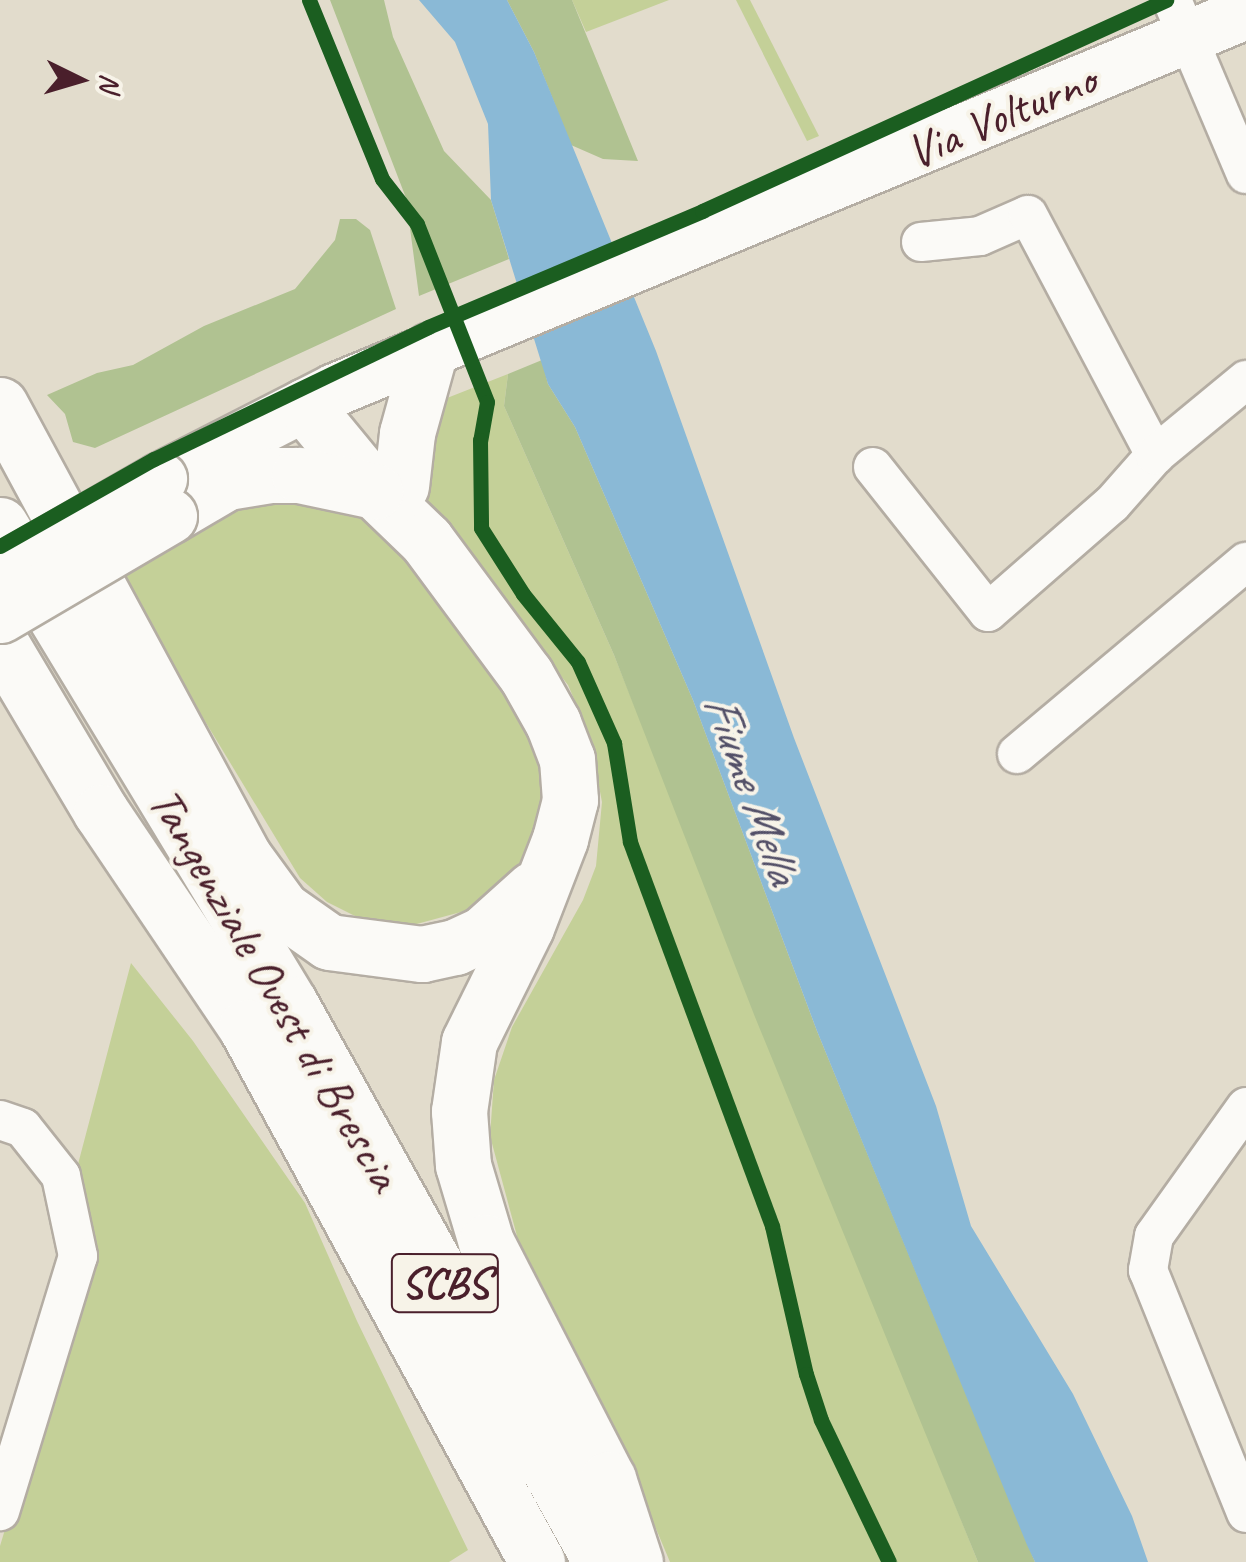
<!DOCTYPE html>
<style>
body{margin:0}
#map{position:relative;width:1246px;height:1562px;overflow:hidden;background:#e2dccc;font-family:Caveat,sans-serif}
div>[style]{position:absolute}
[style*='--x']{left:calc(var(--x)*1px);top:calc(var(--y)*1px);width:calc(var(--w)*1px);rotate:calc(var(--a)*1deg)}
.green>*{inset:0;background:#c4d098}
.forest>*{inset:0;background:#b0c291}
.water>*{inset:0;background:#8ab9d6}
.roads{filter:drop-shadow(2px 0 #b4ada3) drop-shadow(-2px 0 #b4ada3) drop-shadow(0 2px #b4ada3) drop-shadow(0 -2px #b4ada3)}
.street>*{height:38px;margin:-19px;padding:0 19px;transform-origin:19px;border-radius:19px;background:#fbfaf7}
.secondary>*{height:52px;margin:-26px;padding:0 26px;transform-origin:26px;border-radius:26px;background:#fbfaf7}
.highway>*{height:55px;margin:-27.5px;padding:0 27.5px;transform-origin:27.5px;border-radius:27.5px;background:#fbfaf7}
.bridges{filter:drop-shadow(2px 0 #b4ada3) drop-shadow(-2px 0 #b4ada3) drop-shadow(0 2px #b4ada3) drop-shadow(0 -2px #b4ada3)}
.secondary-bridge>*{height:52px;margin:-26px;padding:0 26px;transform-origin:26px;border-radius:26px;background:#fbfaf7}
.highway-bridge>*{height:55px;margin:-27.5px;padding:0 27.5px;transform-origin:27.5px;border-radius:27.5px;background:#fbfaf7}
.cycleway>*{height:15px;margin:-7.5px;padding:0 7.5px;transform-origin:7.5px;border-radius:7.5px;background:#1b5e20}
span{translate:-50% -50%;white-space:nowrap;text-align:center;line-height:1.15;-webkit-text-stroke:8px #f7f3e8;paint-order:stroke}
.shield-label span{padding:2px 8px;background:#f7f3e8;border:2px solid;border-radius:8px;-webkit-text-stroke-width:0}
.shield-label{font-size:45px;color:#4a1f2b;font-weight:700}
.street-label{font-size:48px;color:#4a1f2b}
.water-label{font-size:50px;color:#535068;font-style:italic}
.north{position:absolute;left:30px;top:30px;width:100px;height:100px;-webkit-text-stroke:8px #f7f3e8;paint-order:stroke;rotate:95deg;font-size:28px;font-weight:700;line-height:40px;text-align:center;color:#4a1f2b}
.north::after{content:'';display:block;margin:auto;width:35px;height:45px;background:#4a1f2b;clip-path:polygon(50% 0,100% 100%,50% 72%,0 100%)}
</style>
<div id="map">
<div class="green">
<i style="clip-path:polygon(572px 0,669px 0,586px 32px)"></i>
<i style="clip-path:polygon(736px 0,750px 0,819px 136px,807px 141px)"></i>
<i style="clip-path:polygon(508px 374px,504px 406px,614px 655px,978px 1562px,670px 1562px,614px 1429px,527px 1273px,490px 1136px,494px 1080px,512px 1027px,583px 900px,596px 866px,602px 802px,589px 734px,568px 685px,440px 521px,419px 487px,442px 400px)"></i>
<i style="clip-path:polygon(272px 496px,353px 506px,401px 544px,522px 719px,541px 772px,542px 799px,529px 849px,518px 869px,472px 909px,413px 925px,382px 923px,357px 917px,327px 902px,300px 878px,114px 571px,244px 504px)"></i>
<i style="clip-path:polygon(131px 963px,193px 1041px,305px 1203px,357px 1321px,468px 1550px,449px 1562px,0 1562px,0 1546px,87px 1258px,72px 1187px)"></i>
</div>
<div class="forest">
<i style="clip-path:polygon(330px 0,384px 0,393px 37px,444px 151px,491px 200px,509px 259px,419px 296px,406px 198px)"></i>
<i style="clip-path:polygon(507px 0,572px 0,638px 161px,603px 159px,571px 145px,534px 52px)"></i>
<i style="clip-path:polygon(340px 219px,356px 219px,370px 230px,396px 309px,95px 448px,73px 442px,65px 414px,47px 395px,97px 373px,133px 365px,204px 326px,295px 289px,335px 240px)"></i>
<i style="clip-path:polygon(542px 360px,548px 384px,575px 427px,693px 700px,817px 1031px,1035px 1562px,978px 1562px,755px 1017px,614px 655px,504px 406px,508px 374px)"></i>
</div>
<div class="water">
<i style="clip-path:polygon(419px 0,507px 0,534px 52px,656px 351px,794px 738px,936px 1106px,971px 1226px,1073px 1394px,1132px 1516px,1148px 1562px,1035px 1562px,1027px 1545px,817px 1031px,693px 700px,575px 427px,548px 384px,491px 200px,488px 124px,455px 42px)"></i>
</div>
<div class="roads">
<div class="street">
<i style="--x:1172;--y:0;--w:189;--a:67"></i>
<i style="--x:921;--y:242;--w:59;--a:-5.8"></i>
<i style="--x:980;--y:236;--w:52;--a:-23.6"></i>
<i style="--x:1028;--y:215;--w:272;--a:62.1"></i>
<i style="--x:873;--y:467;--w:185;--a:51.6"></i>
<i style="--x:988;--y:612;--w:164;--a:-41.1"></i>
<i style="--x:1112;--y:504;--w:65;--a:-48.7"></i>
<i style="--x:1155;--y:455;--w:118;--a:-39.5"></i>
<i style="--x:1017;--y:754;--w:299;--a:-40"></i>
<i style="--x:1246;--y:1107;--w:158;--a:125.5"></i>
<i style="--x:1154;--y:1236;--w:35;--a:100"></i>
<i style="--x:1148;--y:1270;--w:262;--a:68"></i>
<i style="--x:0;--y:1120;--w:24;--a:19"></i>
<i style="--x:23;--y:1128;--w:61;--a:51.6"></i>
<i style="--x:61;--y:1176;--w:82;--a:78"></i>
<i style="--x:78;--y:1256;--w:267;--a:107"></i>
</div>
<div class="secondary">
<i style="--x:161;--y:479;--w:195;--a:-27.1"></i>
<i style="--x:335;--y:390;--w:986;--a:-22.48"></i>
</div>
<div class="highway">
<i style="--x:0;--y:405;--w:514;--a:61.64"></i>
<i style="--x:244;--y:857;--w:64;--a:53.8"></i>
<i style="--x:282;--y:909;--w:57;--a:35.1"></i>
<i style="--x:329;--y:942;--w:94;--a:7.4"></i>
<i style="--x:422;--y:954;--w:34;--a:-12"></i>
<i style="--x:455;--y:947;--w:31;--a:-25"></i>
<i style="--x:483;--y:934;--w:67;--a:-42"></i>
<i style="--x:305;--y:406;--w:110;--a:50.5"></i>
<i style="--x:375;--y:491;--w:71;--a:43.9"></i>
<i style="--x:426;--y:540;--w:168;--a:53.5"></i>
<i style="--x:526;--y:675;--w:55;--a:60.6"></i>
<i style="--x:553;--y:723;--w:39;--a:69"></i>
<i style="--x:567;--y:759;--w:41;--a:85.8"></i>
<i style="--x:570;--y:800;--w:40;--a:104.4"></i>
<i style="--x:560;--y:839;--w:94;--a:111.1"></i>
<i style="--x:526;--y:927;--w:128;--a:116.4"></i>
<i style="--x:469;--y:1042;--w:70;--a:98.2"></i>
<i style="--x:459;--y:1111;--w:54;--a:85.8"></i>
<i style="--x:463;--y:1165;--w:80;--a:73.4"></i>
<i style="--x:486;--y:1242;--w:267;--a:62.8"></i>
<i style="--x:608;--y:1479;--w:87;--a:72"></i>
<i style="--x:401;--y:486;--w:53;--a:-83.5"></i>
<i style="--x:407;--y:433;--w:86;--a:-74.5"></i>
<i style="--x:169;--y:516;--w:67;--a:-30.4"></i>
<i style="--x:227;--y:482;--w:45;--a:-9"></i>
<i style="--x:271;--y:475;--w:28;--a:0"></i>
<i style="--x:299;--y:475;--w:78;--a:11.9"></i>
<i style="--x:0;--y:525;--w:560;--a:58.81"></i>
<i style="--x:290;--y:1004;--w:639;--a:60.87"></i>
<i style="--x:0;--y:642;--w:198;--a:59.3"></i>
<i style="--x:101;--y:812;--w:259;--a:56"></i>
<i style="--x:246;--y:1027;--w:609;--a:61.46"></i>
</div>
</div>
<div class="bridges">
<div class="secondary-bridge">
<i style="--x:0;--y:572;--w:186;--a:-30"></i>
</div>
<div class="highway-bridge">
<i style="--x:0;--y:615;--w:196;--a:-30.4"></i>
</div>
</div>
<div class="cycleway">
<i style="--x:309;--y:0;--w:193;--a:67.8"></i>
<i style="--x:382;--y:179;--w:57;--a:52.1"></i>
<i style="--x:417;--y:224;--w:191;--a:68.5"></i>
<i style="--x:487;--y:402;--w:39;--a:100"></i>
<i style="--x:480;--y:440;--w:88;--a:89.3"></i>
<i style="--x:481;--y:528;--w:78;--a:57.5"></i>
<i style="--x:523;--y:594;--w:87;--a:51"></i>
<i style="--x:578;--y:662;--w:89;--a:66"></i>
<i style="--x:614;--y:743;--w:100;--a:80.8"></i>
<i style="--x:630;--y:842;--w:409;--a:69.7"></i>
<i style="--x:772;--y:1226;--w:152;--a:77.1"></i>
<i style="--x:806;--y:1374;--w:48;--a:71.9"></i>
<i style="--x:821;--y:1420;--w:157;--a:64.4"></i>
<i style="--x:0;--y:546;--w:177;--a:-29.5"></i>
<i style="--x:154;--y:459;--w:304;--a:-25.7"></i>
<i style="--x:428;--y:327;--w:298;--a:-22.9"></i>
<i style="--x:702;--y:211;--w:510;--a:-24.45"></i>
</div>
<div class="shield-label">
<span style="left:445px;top:1283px">SCBS</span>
</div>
<div class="street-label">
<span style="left:1001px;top:116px;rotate:-23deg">Via Volturno</span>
<span style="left:275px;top:989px;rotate:60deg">Tangenziale Ovest di Brescia</span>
</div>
<div class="water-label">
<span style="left:752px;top:788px;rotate:70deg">Fiume Mella</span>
</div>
<div class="north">N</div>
</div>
